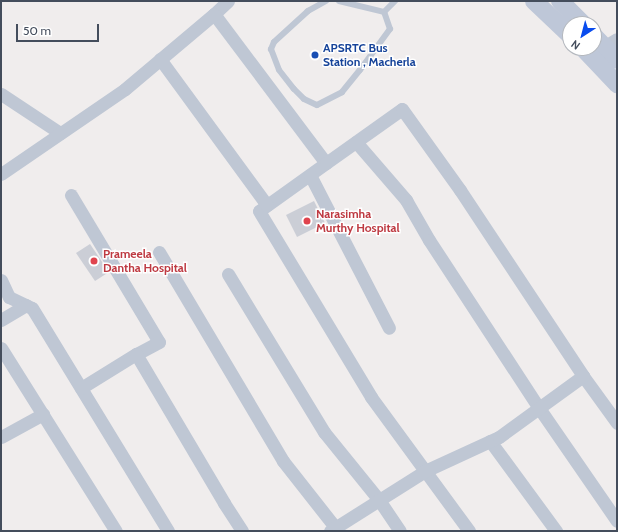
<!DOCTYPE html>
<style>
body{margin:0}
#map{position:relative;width:618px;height:532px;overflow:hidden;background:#f0eded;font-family:Cabin,sans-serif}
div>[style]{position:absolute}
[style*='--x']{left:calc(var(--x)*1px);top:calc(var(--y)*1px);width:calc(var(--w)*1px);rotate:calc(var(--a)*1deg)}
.building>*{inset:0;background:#cbced6}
.lane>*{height:6px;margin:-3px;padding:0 3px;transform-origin:3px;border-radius:3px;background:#bfc7d4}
.street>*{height:13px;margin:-6.5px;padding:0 6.5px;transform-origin:6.5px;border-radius:6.5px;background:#bfc7d4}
.secondary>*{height:18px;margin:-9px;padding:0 9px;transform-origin:9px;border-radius:9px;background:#bec7d8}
.dots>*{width:11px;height:11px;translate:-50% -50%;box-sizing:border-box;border:2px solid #fff;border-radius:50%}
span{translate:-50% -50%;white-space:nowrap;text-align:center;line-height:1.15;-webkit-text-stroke:3px #fff;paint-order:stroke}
.transit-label{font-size:12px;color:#164399;font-weight:700}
.left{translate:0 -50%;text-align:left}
.health-label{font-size:12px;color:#be3a42;font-weight:700}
.frame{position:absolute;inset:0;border:2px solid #444d5c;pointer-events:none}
.north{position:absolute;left:562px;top:16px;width:40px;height:40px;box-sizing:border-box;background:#fff;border:1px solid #b4b8be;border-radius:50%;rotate:216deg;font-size:11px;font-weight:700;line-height:16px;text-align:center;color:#444d5c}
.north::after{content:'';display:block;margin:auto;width:14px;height:18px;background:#094cee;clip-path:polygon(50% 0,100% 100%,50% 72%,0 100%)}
.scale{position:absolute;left:16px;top:24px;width:83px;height:18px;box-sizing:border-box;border:2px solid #444d5c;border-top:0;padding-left:5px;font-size:12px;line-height:14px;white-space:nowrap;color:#444d5c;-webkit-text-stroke:3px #fff;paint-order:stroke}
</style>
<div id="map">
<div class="building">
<i style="clip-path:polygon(314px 201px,325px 223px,297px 237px,286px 215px)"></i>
<i style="clip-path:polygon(90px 244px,109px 272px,95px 281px,76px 253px)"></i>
</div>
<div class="lane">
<i style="--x:326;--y:1;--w:21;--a:151"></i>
<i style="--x:308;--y:11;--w:46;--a:137.6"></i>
<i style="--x:274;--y:42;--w:8;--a:113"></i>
<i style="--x:271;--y:49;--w:22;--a:69"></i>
<i style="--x:279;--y:70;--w:24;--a:52"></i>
<i style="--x:294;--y:89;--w:14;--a:45"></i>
<i style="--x:304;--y:99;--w:14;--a:25"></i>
<i style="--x:317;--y:105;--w:28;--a:-27"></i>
<i style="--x:342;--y:92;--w:28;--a:-51"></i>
<i style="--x:360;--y:70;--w:51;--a:-53.8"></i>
<i style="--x:390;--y:29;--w:18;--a:-109"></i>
<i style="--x:339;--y:1;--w:46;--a:13.7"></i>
<i style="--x:384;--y:12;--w:16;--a:-45"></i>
</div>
<div class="street">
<i style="--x:228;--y:1;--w:19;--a:137"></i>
<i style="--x:214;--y:14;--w:186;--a:53.1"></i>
<i style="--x:326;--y:163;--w:82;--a:144.4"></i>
<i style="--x:259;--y:211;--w:217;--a:58.9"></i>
<i style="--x:371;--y:397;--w:166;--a:53.8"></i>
<i style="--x:597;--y:51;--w:23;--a:-31"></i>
<i style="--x:160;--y:59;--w:181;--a:53.8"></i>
<i style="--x:1;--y:94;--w:71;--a:33.5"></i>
<i style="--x:356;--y:142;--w:77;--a:49.2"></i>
<i style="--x:406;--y:200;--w:46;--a:60.1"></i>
<i style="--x:429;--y:240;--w:201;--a:56.8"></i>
<i style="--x:539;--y:408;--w:137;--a:55.4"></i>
<i style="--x:326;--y:163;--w:93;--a:-35.4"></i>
<i style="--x:402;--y:109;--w:100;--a:54.4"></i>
<i style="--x:460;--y:190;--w:223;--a:56.5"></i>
<i style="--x:583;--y:376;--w:58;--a:54.1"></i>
<i style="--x:1;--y:174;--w:150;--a:-34.4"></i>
<i style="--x:125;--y:89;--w:116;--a:-40.1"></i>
<i style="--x:310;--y:175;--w:172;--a:62.7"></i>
<i style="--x:71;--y:195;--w:171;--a:59.1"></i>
<i style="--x:159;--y:342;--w:26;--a:152"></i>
<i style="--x:159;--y:252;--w:243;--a:59.3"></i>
<i style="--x:283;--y:461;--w:84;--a:51.8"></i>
<i style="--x:228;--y:274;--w:185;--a:58.7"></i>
<i style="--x:324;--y:432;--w:87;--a:51"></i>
<i style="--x:379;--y:500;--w:37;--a:56"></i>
<i style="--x:1;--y:280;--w:19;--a:65"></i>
<i style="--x:9;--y:297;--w:25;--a:26"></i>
<i style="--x:32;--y:308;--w:261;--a:58.6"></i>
<i style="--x:1;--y:320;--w:29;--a:-31"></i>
<i style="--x:1;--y:348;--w:216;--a:57.9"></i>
<i style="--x:81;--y:388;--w:65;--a:-31.7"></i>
<i style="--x:136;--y:354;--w:173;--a:59.4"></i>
<i style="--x:224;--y:503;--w:33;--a:57"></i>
<i style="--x:1;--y:437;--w:48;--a:-28.7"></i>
<i style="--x:490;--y:441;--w:112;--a:53.7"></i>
<i style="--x:330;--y:531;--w:112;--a:-32.3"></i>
<i style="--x:425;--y:471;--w:81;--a:-24.7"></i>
<i style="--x:499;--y:437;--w:104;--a:-36"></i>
</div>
<div class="secondary">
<i style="--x:534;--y:1;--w:50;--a:43.4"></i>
<i style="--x:560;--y:1;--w:33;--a:45"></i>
<i style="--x:594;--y:36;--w:33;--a:46"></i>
<i style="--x:583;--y:48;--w:50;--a:46.6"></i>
</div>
<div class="dots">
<i style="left:315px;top:55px;background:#1a4fb4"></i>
<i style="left:307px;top:221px;background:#e0444e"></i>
<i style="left:94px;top:261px;background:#e0444e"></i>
</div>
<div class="transit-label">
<span class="left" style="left:323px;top:55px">APSRTC Bus<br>Station , Macherla</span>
</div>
<div class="health-label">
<span class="left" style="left:316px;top:221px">Narasimha<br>Murthy Hospital</span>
<span class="left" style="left:103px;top:261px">Prameela<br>Dantha Hospital</span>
</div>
<div class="frame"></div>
<div class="north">N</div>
<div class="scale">50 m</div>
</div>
